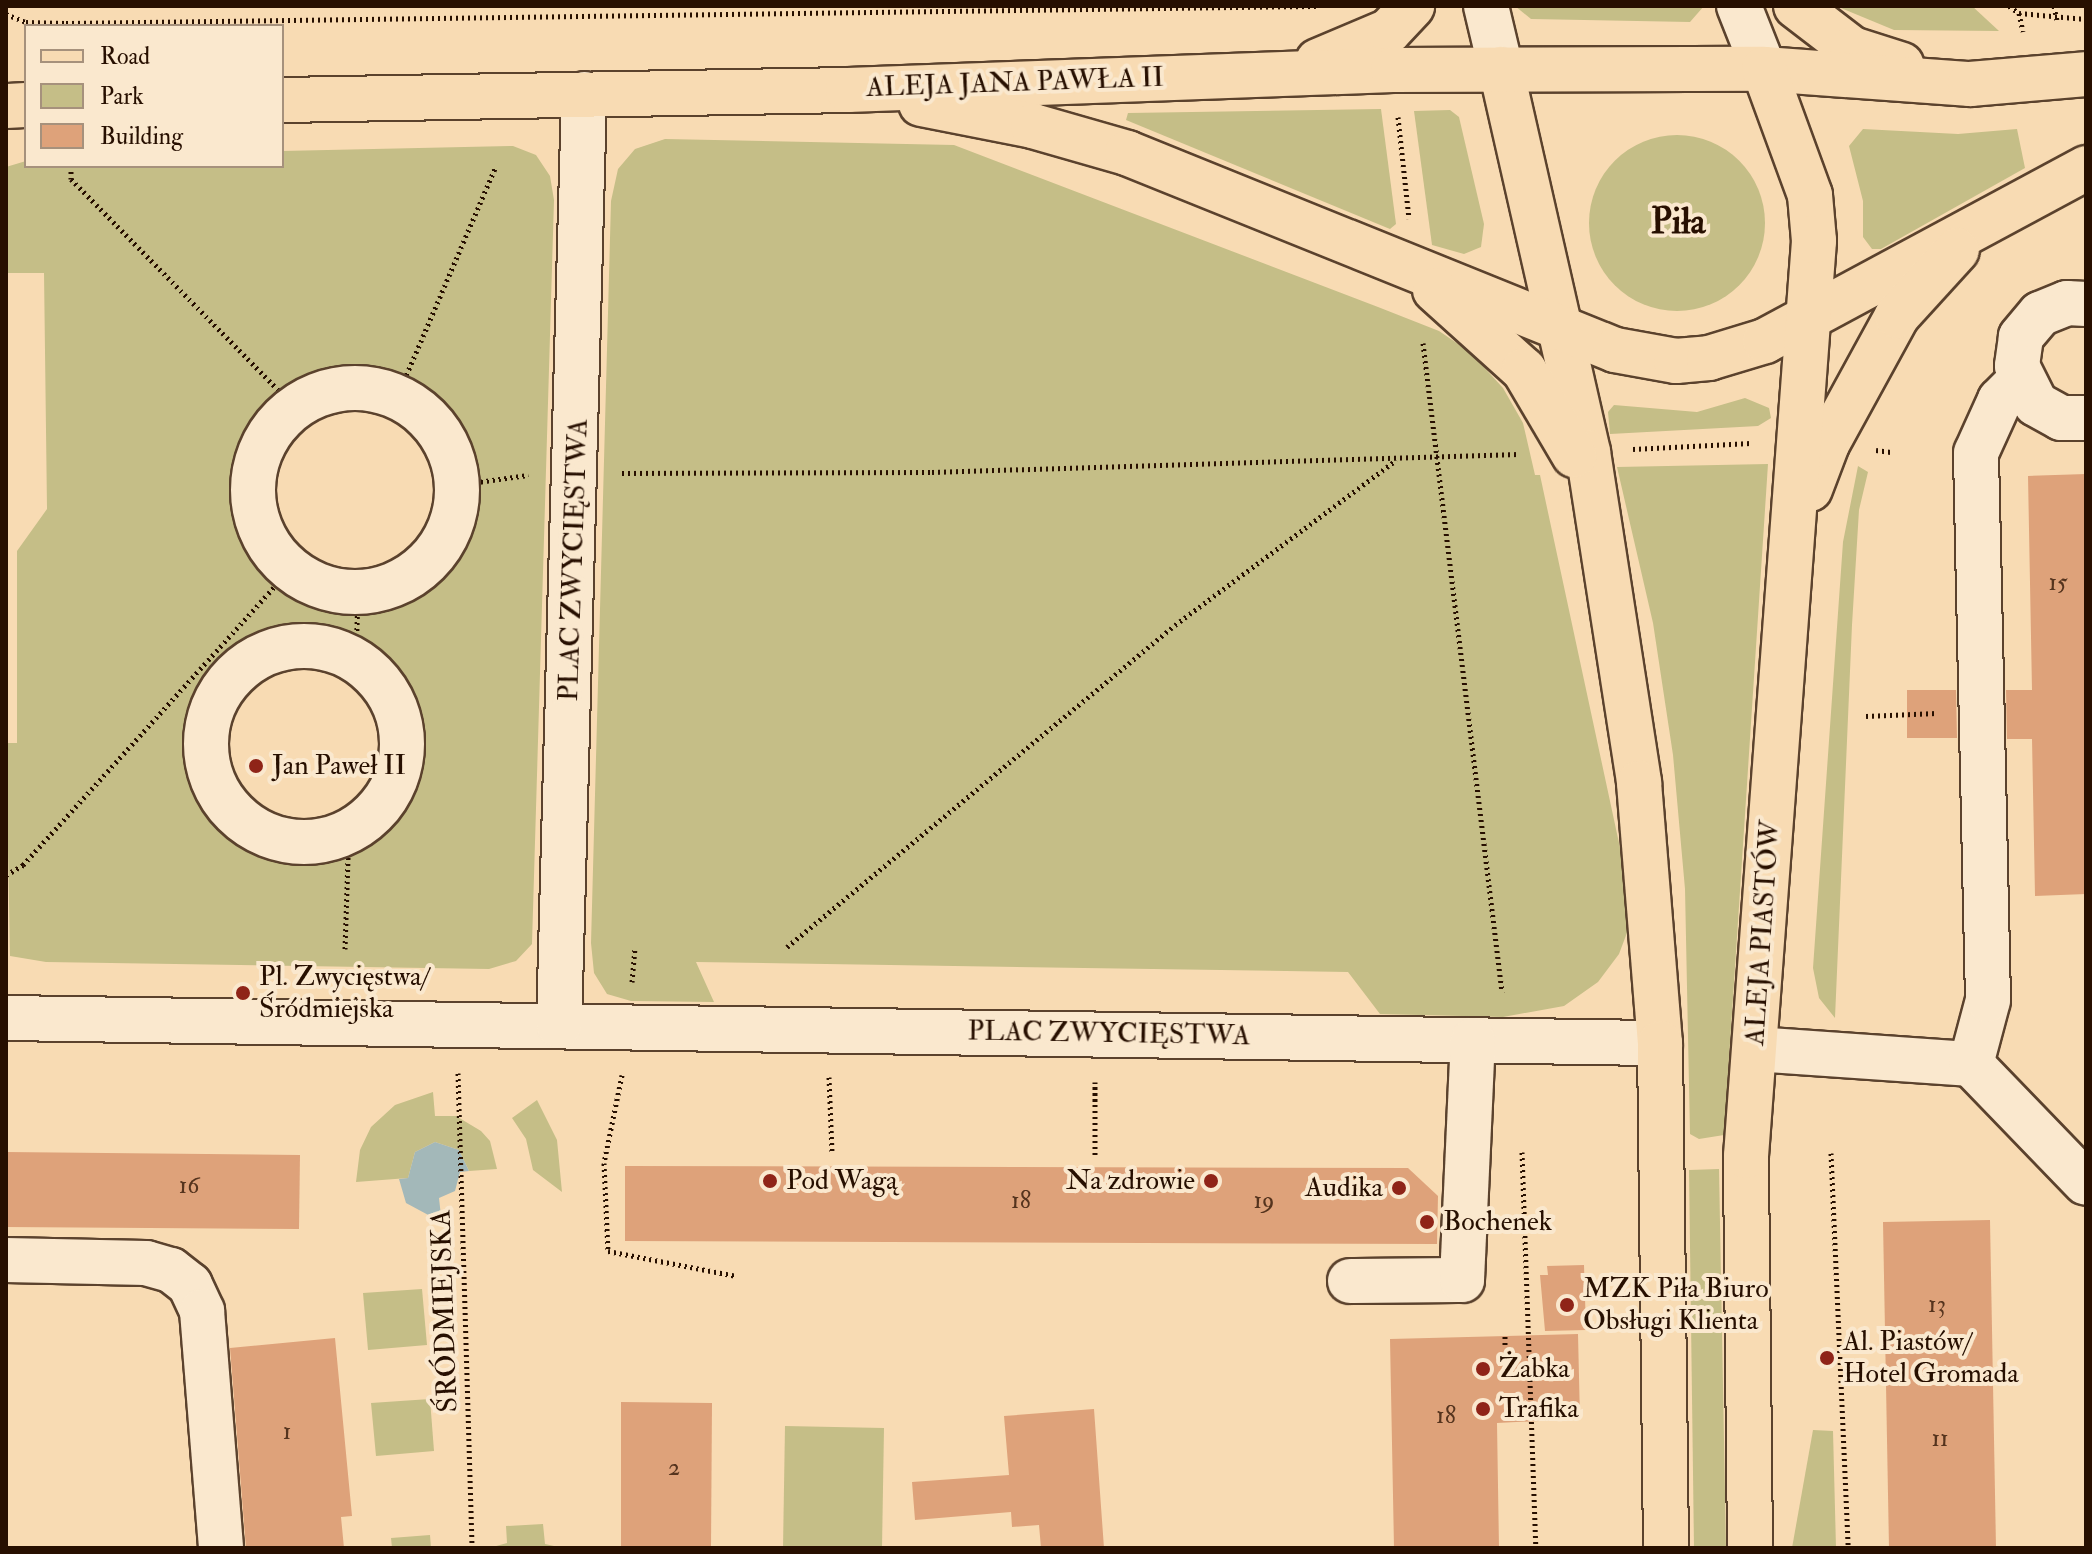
<!DOCTYPE html>
<meta charset="utf-8">
<style>
body{margin:0}
#map{position:relative;width:2092px;height:1554px;overflow:hidden;background:#f8dbb3;font-family:"IM FELL Double Pica",serif}
div>[style]{position:absolute}
[style*='--x']{left:calc(var(--x)*1px);top:calc(var(--y)*1px);width:calc(var(--w)*1px);rotate:calc(var(--a)*1deg)}
.green>*{inset:0;background:#c5be87}
.round{border-radius:50%}
.water>*{inset:0;background:#a3b8b9}
.building>*{inset:0;background:#dea27a}
.path>*{height:5px;margin-top:-2.5px;transform-origin:0;background:repeating-linear-gradient(90deg,#270f00 0 2px,transparent 0 6px)}
.roads{filter:drop-shadow(2px 0 #5b422d) drop-shadow(-2px 0 #5b422d) drop-shadow(0 2px #5b422d) drop-shadow(0 -2px #5b422d)}
.minor>*{height:44px;margin:-22px;padding:0 22px;transform-origin:22px;border-radius:22px;background:#fae8ce}
.minor>.ring{margin:-22px;padding:0;box-sizing:content-box;background:none;border:44px solid #fae8ce;border-radius:50%}
.major>*{height:44px;margin:-22px;padding:0 22px;transform-origin:22px;border-radius:22px;background:#f8dbb3}
.dots>*{width:22px;height:22px;translate:-50% -50%;box-sizing:border-box;border:4px solid #fae8ce;border-radius:50%}
span{translate:-50% -50%;white-space:nowrap;text-align:center;line-height:1.15;-webkit-text-stroke:8px #fae8ce;paint-order:stroke}
.number-label{font-size:24px;color:#55341e}
.number-label span{-webkit-text-stroke-width:0}
.street-label{font-size:28px;color:#270f00}
.poi-label{font-size:28px;color:#270f00}
.left{translate:0 -50%;text-align:left}
.right{translate:-100% -50%;text-align:right}
.district-label{font-size:36px;color:#270f00;font-weight:700}
.frame{position:absolute;inset:0;border:8px solid #270f00;pointer-events:none}
.legend{position:absolute;left:24px;top:24px;width:260px;height:144px;box-sizing:border-box;background:#fae8ce;border:2px solid #a6917c;margin:0;padding:10px 14px;list-style:none;font-size:24px;color:#270f00}
.legend li{display:flex;align-items:center;gap:16px;height:40px}
.legend b{width:40px;border:2px solid #a6917c}
</style>
<div id="map">
<div class="green">
<i style="clip-path:polygon(1515px 6px,1704px 6px,1690px 22px,1531px 19px)"></i>
<i style="clip-path:polygon(1836px 6px,1972px 6px,1999px 31px,1894px 30px)"></i>
<i style="clip-path:polygon(1381px 109px,1396px 224px,1390px 229px,1126px 120px,1128px 113px)"></i>
<i style="clip-path:polygon(1450px 110px,1459px 117px,1484px 224px,1481px 247px,1464px 254px,1432px 245px,1414px 111px)"></i>
<i style="clip-path:polygon(1863px 129px,1958px 134px,2017px 129px,2025px 168px,1881px 249px,1872px 249px,1863px 237px,1863px 201px,1849px 146px)"></i>
<i class="round" style="left:1589px;top:135px;width:176px;height:176px"></i>
<i style="clip-path:polygon(665px 139px,954px 145px,1378px 307px,1439px 331px,1470px 352px,1503px 388px,1523px 423px,1535px 475px,1540px 475px,1622px 857px,1628px 930px,1619px 954px,1598px 982px,1564px 1006px,1503px 1017px,1380px 1014px,1348px 972px,696px 962px,714px 1002px,631px 1001px,607px 994px,594px 973px,591px 943px,611px 201px,618px 169px,635px 149px)"></i>
<i style="clip-path:polygon(evenodd,513px 146px,536px 155px,550px 176px,554px 200px,532px 944px,516px 961px,489px 969px,46px 962px,10px 956px,6px 743px,17px 743px,17px 551px,47px 509px,44px 273px,6px 273px,6px 167px,26px 161px,26px 166px,282px 166px,282px 151px,513px 146px,345px 389px,387px 393px,420px 412px,445px 441px,457px 485px,451px 525px,430px 560px,398px 583px,358px 593px,322px 587px,290px 570px,264px 538px,253px 501px,257px 461px,275px 426px,304px 401px,345px 389px,513px 146px,315px 647px,346px 655px,379px 680px,399px 717px,402px 758px,387px 797px,367px 820px,329px 839px,297px 842px,266px 835px,230px 810px,210px 773px,205px 741px,216px 699px,243px 666px,283px 648px,315px 647px)"></i>
<i style="clip-path:polygon(1745px 398px,1769px 408px,1771px 418px,1758px 426px,1610px 434px,1608px 412px,1614px 405px,1697px 412px)"></i>
<i style="clip-path:polygon(1768px 464px,1724px 1135px,1699px 1139px,1690px 1134px,1685px 889px,1673px 755px,1653px 623px,1617px 467px)"></i>
<i style="clip-path:polygon(1858px 466px,1868px 472px,1859px 510px,1852px 625px,1835px 1018px,1819px 998px,1813px 968px,1843px 542px)"></i>
<i style="clip-path:polygon(433px 1092px,435px 1116px,456px 1116px,481px 1131px,490px 1141px,497px 1169px,469px 1171px,459px 1150px,435px 1142px,415px 1152px,408px 1178px,356px 1182px,360px 1150px,371px 1127px,395px 1105px)"></i>
<i style="clip-path:polygon(537px 1100px,557px 1140px,562px 1192px,533px 1170px,526px 1139px,512px 1118px)"></i>
<i style="clip-path:polygon(1719px 1169px,1726px 1548px,1694px 1548px,1689px 1170px)"></i>
<i style="clip-path:polygon(422px 1289px,427px 1345px,368px 1350px,363px 1293px)"></i>
<i style="clip-path:polygon(430px 1399px,434px 1451px,376px 1456px,371px 1403px)"></i>
<i style="clip-path:polygon(785px 1426px,884px 1428px,882px 1548px,783px 1548px)"></i>
<i style="clip-path:polygon(1813px 1430px,1833px 1431px,1836px 1548px,1792px 1548px)"></i>
<i style="clip-path:polygon(543px 1524px,545px 1544px,563px 1548px,489px 1548px,507px 1543px,506px 1526px)"></i>
<i style="clip-path:polygon(430px 1535px,431px 1548px,392px 1548px,391px 1538px)"></i>
</div>
<div class="water">
<i style="clip-path:polygon(435px 1142px,459px 1150px,469px 1171px,460px 1172px,455px 1191px,439px 1198px,441px 1216px,432px 1217px,406px 1203px,399px 1179px,408px 1178px,415px 1152px)"></i>
</div>
<div class="building">
<i style="clip-path:polygon(2086px 474px,2086px 894px,2035px 896px,2032px 739px,2007px 739px,2006px 690px,2032px 690px,2028px 476px)"></i>
<i style="clip-path:polygon(1907px 690px,1956px 690px,1957px 738px,1907px 738px)"></i>
<i style="clip-path:polygon(6px 1152px,300px 1155px,299px 1229px,6px 1227px)"></i>
<i style="clip-path:polygon(625px 1166px,1408px 1168px,1438px 1196px,1437px 1244px,625px 1241px)"></i>
<i style="clip-path:polygon(1990px 1220px,1996px 1548px,1889px 1548px,1883px 1222px)"></i>
<i style="clip-path:polygon(1584px 1265px,1586px 1330px,1545px 1331px,1540px 1275px,1548px 1275px,1547px 1266px)"></i>
<i style="clip-path:polygon(1578px 1334px,1580px 1419px,1497px 1423px,1499px 1548px,1394px 1548px,1390px 1339px)"></i>
<i style="clip-path:polygon(335px 1338px,352px 1516px,341px 1517px,344px 1548px,246px 1548px,230px 1348px)"></i>
<i style="clip-path:polygon(621px 1402px,712px 1403px,711px 1548px,621px 1548px)"></i>
<i style="clip-path:polygon(1094px 1409px,1104px 1548px,1041px 1548px,1039px 1525px,1012px 1527px,1011px 1512px,915px 1520px,912px 1482px,1009px 1475px,1004px 1416px)"></i>
</div>
<div class="path">
<i style="--x:2009;--y:6;--w:12;--a:35"></i>
<i style="--x:2019;--y:13;--w:19;--a:78"></i>
<i style="--x:2054;--y:6;--w:14;--a:78"></i>
<i style="--x:2019;--y:13;--w:67;--a:5.1"></i>
<i style="--x:6;--y:14;--w:22;--a:22"></i>
<i style="--x:26;--y:22;--w:40;--a:1.4"></i>
<i style="--x:66;--y:23;--w:1250;--a:-0.78"></i>
<i style="--x:1398;--y:117;--w:102;--a:83.8"></i>
<i style="--x:71;--y:166;--w:13;--a:90"></i>
<i style="--x:71;--y:179;--w:320;--a:45.5"></i>
<i style="--x:1423;--y:343;--w:654;--a:83.06"></i>
<i style="--x:397;--y:397;--w:251;--a:-66.8"></i>
<i style="--x:1633;--y:449;--w:118;--a:-2.9"></i>
<i style="--x:1876;--y:450;--w:15;--a:8"></i>
<i style="--x:622;--y:473;--w:310;--a:-0.2"></i>
<i style="--x:932;--y:472;--w:587;--a:-1.76"></i>
<i style="--x:457;--y:485;--w:72;--a:-8"></i>
<i style="--x:356;--y:660;--w:67;--a:-88.3"></i>
<i style="--x:1866;--y:716;--w:71;--a:-2.4"></i>
<i style="--x:6;--y:875;--w:20;--a:-30"></i>
<i style="--x:23;--y:865;--w:398;--a:-47.9"></i>
<i style="--x:787;--y:947;--w:504;--a:-39.69"></i>
<i style="--x:1175;--y:625;--w:276;--a:-36.7"></i>
<i style="--x:345;--y:949;--w:118;--a:-88.1"></i>
<i style="--x:632;--y:982;--w:35;--a:-85"></i>
<i style="--x:458;--y:1073;--w:475;--a:88.3"></i>
<i style="--x:622;--y:1075;--w:90;--a:101.6"></i>
<i style="--x:604;--y:1163;--w:88;--a:87.4"></i>
<i style="--x:608;--y:1251;--w:131;--a:11"></i>
<i style="--x:829;--y:1077;--w:75;--a:87.7"></i>
<i style="--x:1522;--y:1152;--w:396;--a:88"></i>
<i style="--x:1831;--y:1153;--w:395;--a:87.5"></i>
<i style="--x:1095;--y:1155;--w:73;--a:-90"></i>
<i style="--x:1505;--y:1336;--w:12;--a:90"></i>
</div>
<div class="roads">
<div class="minor">
<i style="--x:1486;--y:6;--w:65;--a:76.6"></i>
<i style="--x:1739;--y:6;--w:68;--a:68.4"></i>
<i style="--x:2086;--y:304;--w:19;--a:-177"></i>
<i style="--x:2067;--y:303;--w:29;--a:158"></i>
<i style="--x:2040;--y:314;--w:30;--a:130"></i>
<i style="--x:2021;--y:337;--w:29;--a:98"></i>
<i style="--x:2017;--y:366;--w:42;--a:63.4"></i>
<i style="--x:2036;--y:404;--w:29;--a:29"></i>
<i style="--x:2061;--y:418;--w:25;--a:0"></i>
<i class="ring" style="left:253px;top:388px;width:160px;height:160px"></i>
<i class="ring" style="left:206px;top:646px;width:152px;height:152px"></i>
<i style="--x:6;--y:1018;--w:1654;--a:0.87"></i>
<i style="--x:559;--y:1026;--w:932;--a:-88.46"></i>
<i style="--x:1755;--y:1049;--w:217;--a:4"></i>
<i style="--x:1971;--y:1064;--w:165;--a:46"></i>
<i style="--x:1971;--y:1064;--w:66;--a:-75.1"></i>
<i style="--x:1988;--y:1000;--w:547;--a:-91.26"></i>
<i style="--x:1976;--y:453;--w:58;--a:-65.6"></i>
<i style="--x:2000;--y:400;--w:28;--a:-45"></i>
<i style="--x:6;--y:1260;--w:140;--a:1.2"></i>
<i style="--x:146;--y:1263;--w:26;--a:16"></i>
<i style="--x:171;--y:1270;--w:24;--a:38"></i>
<i style="--x:190;--y:1285;--w:29;--a:65"></i>
<i style="--x:202;--y:1311;--w:238;--a:85.4"></i>
<i style="--x:1350;--y:1281;--w:112;--a:-0.5"></i>
<i style="--x:1462;--y:1280;--w:240;--a:-87.4"></i>
</div>
<div class="major">
<i style="--x:1796;--y:6;--w:71;--a:37.5"></i>
<i style="--x:1852;--y:49;--w:52;--a:17.7"></i>
<i style="--x:1318;--y:61;--w:77;--a:-22.9"></i>
<i style="--x:1389;--y:31;--w:34;--a:-47"></i>
<i style="--x:1501;--y:69;--w:393;--a:77.2"></i>
<i style="--x:1588;--y:452;--w:335;--a:81.2"></i>
<i style="--x:1639;--y:783;--w:261;--a:85.4"></i>
<i style="--x:1660;--y:1043;--w:505;--a:89.32"></i>
<i style="--x:282;--y:100;--w:566;--a:-1.01"></i>
<i style="--x:848;--y:90;--w:545;--a:-2.1"></i>
<i style="--x:1393;--y:70;--w:371;--a:-0.2"></i>
<i style="--x:1764;--y:69;--w:207;--a:4.2"></i>
<i style="--x:1970;--y:84;--w:116;--a:-4.9"></i>
<i style="--x:921;--y:104;--w:114;--a:11.1"></i>
<i style="--x:1033;--y:126;--w:98;--a:16"></i>
<i style="--x:1127;--y:153;--w:526;--a:21.98"></i>
<i style="--x:1615;--y:350;--w:62;--a:10.2"></i>
<i style="--x:1676;--y:361;--w:33;--a:-5"></i>
<i style="--x:1709;--y:358;--w:59;--a:-16.9"></i>
<i style="--x:1765;--y:341;--w:365;--a:-28.3"></i>
<i style="--x:6;--y:106;--w:20;--a:-3"></i>
<i style="--x:1435;--y:290;--w:120;--a:42"></i>
<i style="--x:1524;--y:370;--w:99;--a:59.5"></i>
<i style="--x:1810;--y:489;--w:48;--a:-69.3"></i>
<i style="--x:1827;--y:444;--w:146;--a:-61.3"></i>
<i style="--x:1897;--y:316;--w:89;--a:-47.7"></i>
<i style="--x:1750;--y:1548;--w:392;--a:-90.6"></i>
<i style="--x:1746;--y:1156;--w:918;--a:-85.75"></i>
<i style="--x:1814;--y:241;--w:46;--a:-95"></i>
<i style="--x:1810;--y:195;--w:134;--a:-110.1"></i>
</div>
</div>
<div class="dots">
<i style="left:256px;top:766px;background:#8f2418"></i>
<i style="left:243px;top:993px;background:#8f2418"></i>
<i style="left:770px;top:1181px;background:#8f2418"></i>
<i style="left:1211px;top:1181px;background:#8f2418"></i>
<i style="left:1399px;top:1188px;background:#8f2418"></i>
<i style="left:1427px;top:1222px;background:#8f2418"></i>
<i style="left:1567px;top:1305px;background:#8f2418"></i>
<i style="left:1827px;top:1358px;background:#8f2418"></i>
<i style="left:1483px;top:1369px;background:#8f2418"></i>
<i style="left:1483px;top:1409px;background:#8f2418"></i>
</div>
<div class="number-label">
<span style="left:2058px;top:583px">15</span>
<span style="left:189px;top:1186px">16</span>
<span style="left:1021px;top:1201px">18</span>
<span style="left:1264px;top:1201px">19</span>
<span style="left:1937px;top:1305px">13</span>
<span style="left:1446px;top:1416px">18</span>
<span style="left:287px;top:1432px">1</span>
<span style="left:1940px;top:1439px">11</span>
<span style="left:674px;top:1468px">2</span>
</div>
<div class="street-label">
<span style="left:1015px;top:83px;rotate:-2deg">ALEJA JANA PAWŁA II</span>
<span style="left:574px;top:560px;rotate:-88deg">PLAC ZWYCIĘSTWA</span>
<span style="left:1763px;top:933px;rotate:-86deg">ALEJA PIASTÓW</span>
<span style="left:1109px;top:1034px;rotate:1deg">PLAC ZWYCIĘSTWA</span>
<span style="left:445px;top:1311px;rotate:-92deg">ŚRÓDMIEJSKA</span>
</div>
<div class="poi-label">
<span class="left" style="left:272px;top:766px">Jan Paweł II</span>
<span class="left" style="left:259px;top:993px">Pl. Zwycięstwa/<br>Śródmiejska</span>
<span class="left" style="left:786px;top:1181px">Pod Wagą</span>
<span class="right" style="left:1195px;top:1181px">Na zdrowie</span>
<span class="right" style="left:1383px;top:1188px">Audika</span>
<span class="left" style="left:1443px;top:1222px">Bochenek</span>
<span class="left" style="left:1583px;top:1305px">MZK Piła Biuro<br>Obsługi Klienta</span>
<span class="left" style="left:1843px;top:1358px">Al. Piastów/<br>Hotel Gromada</span>
<span class="left" style="left:1499px;top:1369px">Żabka</span>
<span class="left" style="left:1499px;top:1409px">Trafika</span>
</div>
<div class="district-label">
<span style="left:1678px;top:222px">Piła</span>
</div>
<div class="frame"></div>
<ul class="legend">
<li><b style="height:10px;background:#f8dbb3"></b>Road</li>
<li><b style="height:22px;background:#c5be87"></b>Park</li>
<li><b style="height:22px;background:#dea27a"></b>Building</li>
</ul>
</div>
